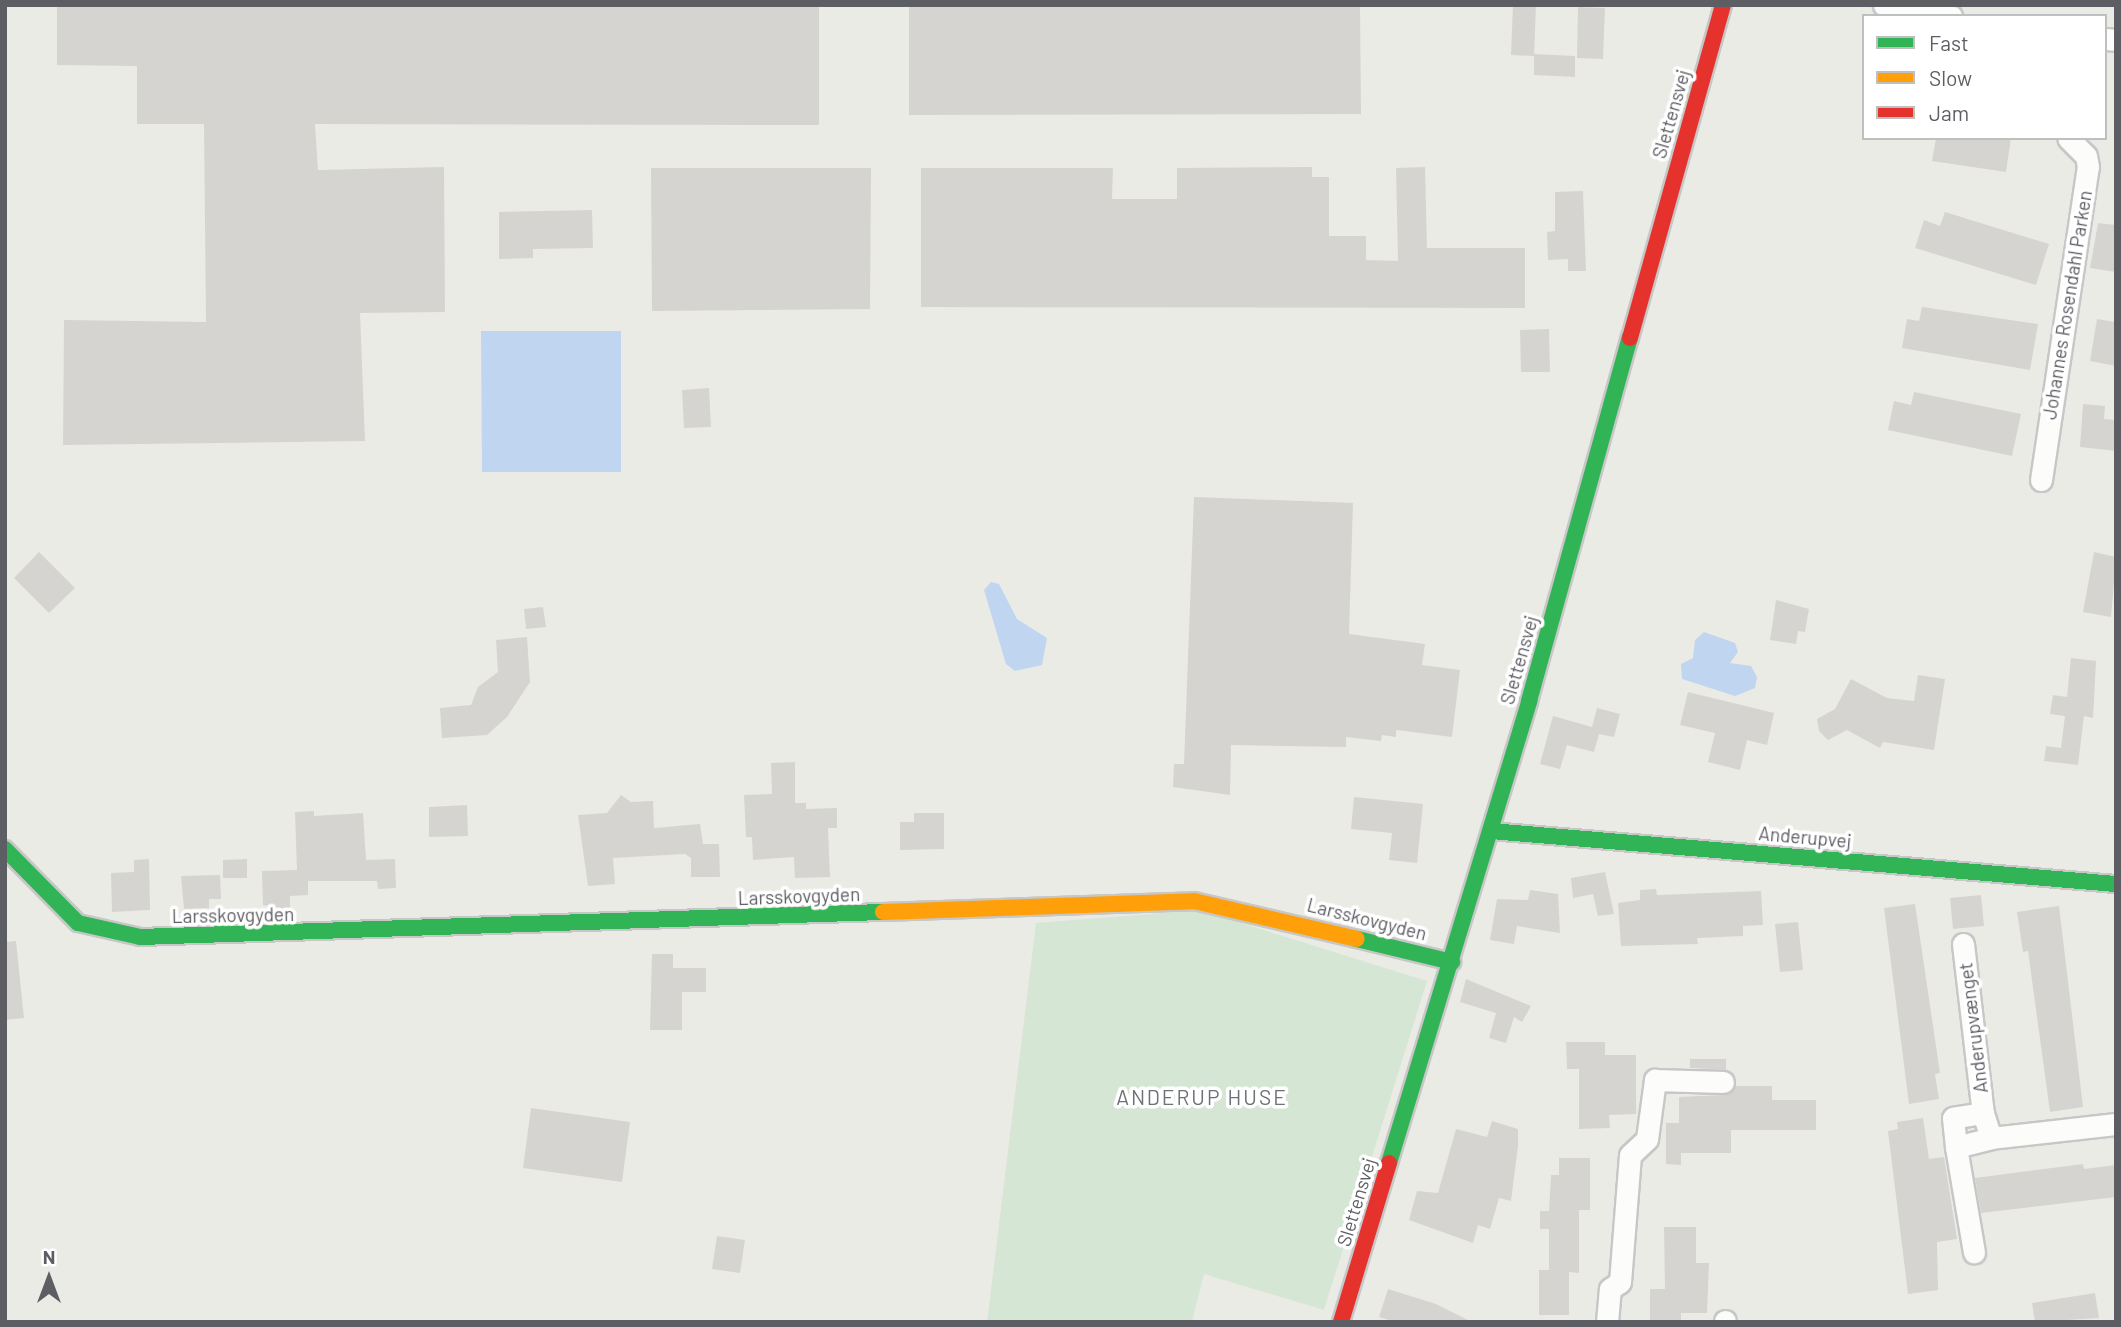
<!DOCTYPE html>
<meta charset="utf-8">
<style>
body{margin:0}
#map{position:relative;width:2121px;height:1327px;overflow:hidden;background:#ebebe6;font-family:Barlow,sans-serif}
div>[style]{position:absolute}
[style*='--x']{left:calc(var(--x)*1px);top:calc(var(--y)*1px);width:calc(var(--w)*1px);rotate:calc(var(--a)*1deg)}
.green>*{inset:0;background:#d5e6d5}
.water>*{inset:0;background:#bfd5f0}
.building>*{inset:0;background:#d5d4d1}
.roads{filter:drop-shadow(2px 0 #c7c7c7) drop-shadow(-2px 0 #c7c7c7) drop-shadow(0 2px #c7c7c7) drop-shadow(0 -2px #c7c7c7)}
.street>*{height:21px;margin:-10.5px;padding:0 10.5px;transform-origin:10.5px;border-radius:10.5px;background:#fcfcfb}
.fast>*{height:16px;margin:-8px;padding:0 8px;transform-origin:8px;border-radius:8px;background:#30b455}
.slow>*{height:16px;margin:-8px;padding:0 8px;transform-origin:8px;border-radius:8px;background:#ff9f0a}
.jam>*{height:16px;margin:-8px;padding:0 8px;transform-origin:8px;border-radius:8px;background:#e5322d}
span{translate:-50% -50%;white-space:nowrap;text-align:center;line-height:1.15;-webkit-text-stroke:7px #fff;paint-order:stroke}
.street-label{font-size:19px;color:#5c5e63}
.neighbourhood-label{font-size:21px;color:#6d7075;letter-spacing:2px}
.frame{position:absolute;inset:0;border:7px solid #5c5e63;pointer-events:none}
.legend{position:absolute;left:1862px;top:14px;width:245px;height:126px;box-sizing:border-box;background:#fff;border:2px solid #bebfc1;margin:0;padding:9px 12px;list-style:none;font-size:21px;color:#5c5e63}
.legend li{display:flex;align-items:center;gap:14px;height:35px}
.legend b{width:35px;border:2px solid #bebfc1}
.north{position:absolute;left:14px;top:1243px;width:70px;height:70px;-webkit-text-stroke:5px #fff;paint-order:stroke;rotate:0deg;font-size:19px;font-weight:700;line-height:28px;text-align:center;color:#5c5e63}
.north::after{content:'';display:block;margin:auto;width:24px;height:32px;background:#5c5e63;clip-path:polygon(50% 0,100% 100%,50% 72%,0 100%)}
</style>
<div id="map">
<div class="green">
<i style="clip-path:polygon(1200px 910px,1427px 981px,1324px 1310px,1204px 1274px,1192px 1322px,987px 1322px,1036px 923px)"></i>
</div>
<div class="water">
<i style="clip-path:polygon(481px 331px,621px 331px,621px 472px,482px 472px)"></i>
<i style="clip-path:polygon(991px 582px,999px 584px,1017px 619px,1047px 638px,1042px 665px,1015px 671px,1006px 664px,984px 590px)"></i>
<i style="clip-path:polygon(1704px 632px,1735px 643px,1738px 652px,1730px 663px,1751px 666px,1757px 677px,1755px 688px,1735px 696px,1682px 679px,1681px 664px,1693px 658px,1695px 640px)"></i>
</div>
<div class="building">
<i style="clip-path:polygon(57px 5px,819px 5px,819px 125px,315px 124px,318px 170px,444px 167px,445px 312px,360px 313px,365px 441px,63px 445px,64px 320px,206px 322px,204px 124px,137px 124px,137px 66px,57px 65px)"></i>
<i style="clip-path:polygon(909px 5px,1360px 5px,1361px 114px,909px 115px)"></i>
<i style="clip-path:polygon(1513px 5px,1536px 5px,1534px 56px,1511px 55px)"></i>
<i style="clip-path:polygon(1578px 7px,1605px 8px,1603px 59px,1577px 58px)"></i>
<i style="clip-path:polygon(1534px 54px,1575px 56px,1575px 77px,1534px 75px)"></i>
<i style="clip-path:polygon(1936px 138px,2011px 138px,2006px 172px,1932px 161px)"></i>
<i style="clip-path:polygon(1312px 167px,1312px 177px,1329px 177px,1329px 236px,1366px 236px,1366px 260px,1398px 261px,1396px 168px,1425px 167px,1427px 248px,1525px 248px,1525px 308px,921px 307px,921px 168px,1113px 168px,1112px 199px,1177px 199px,1177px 168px)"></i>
<i style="clip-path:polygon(651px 168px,871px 168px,870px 309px,652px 311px)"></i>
<i style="clip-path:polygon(1583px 191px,1586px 271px,1568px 271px,1568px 259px,1548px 260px,1547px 232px,1555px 231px,1555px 192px)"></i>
<i style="clip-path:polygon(592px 210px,593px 248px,533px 249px,533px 258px,499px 259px,499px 212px)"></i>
<i style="clip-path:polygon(1945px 212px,2049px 244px,2036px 285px,1915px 248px,1924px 220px,1940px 226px)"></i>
<i style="clip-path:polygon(2098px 223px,2116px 225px,2116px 272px,2090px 268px)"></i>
<i style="clip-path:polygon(1922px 307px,2038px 324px,2030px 370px,1902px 348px,1907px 319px,1919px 321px)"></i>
<i style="clip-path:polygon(2097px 319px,2115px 322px,2116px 366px,2090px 361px)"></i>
<i style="clip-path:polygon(1549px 329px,1550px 372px,1521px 372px,1520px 330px)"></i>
<i style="clip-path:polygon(709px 388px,711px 427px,684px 428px,682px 390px)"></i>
<i style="clip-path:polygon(1914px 392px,2021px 414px,2012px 456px,1888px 430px,1894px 401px,1911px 405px)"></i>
<i style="clip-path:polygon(2083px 404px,2105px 406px,2104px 419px,2116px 420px,2116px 451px,2080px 447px)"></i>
<i style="clip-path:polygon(1194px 497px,1353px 503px,1349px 634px,1425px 644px,1422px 665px,1460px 670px,1452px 737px,1396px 730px,1396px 737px,1382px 735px,1381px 741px,1346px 737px,1346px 747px,1231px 745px,1230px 795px,1173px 787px,1174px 764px,1184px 764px)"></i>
<i style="clip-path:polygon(39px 552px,75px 588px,49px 613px,14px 578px)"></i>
<i style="clip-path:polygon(2094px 552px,2116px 557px,2111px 617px,2083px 612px)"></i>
<i style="clip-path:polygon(1776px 600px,1809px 609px,1805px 632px,1798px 631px,1796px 644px,1770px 640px)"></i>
<i style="clip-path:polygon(543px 607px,546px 627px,526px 629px,524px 609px)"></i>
<i style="clip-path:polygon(527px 637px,530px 682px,507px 717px,487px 735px,442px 738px,440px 708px,471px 705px,478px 687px,498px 672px,496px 640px)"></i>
<i style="clip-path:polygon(2071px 658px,2096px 661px,2093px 718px,2084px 716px,2078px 765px,2044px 761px,2046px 746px,2061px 748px,2065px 716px,2050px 714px,2053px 695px,2067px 697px)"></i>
<i style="clip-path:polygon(1918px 675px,1945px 679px,1934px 750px,1883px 742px,1880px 748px,1847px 730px,1828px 740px,1819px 731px,1817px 719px,1835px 709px,1851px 679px,1887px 698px,1914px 701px)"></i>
<i style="clip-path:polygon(1688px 692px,1774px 713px,1767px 745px,1747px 740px,1740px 770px,1708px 762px,1715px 733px,1680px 725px)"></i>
<i style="clip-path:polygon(1597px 708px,1620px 714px,1614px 737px,1599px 734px,1594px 752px,1567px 745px,1560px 769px,1540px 764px,1553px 716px,1592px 727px)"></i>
<i style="clip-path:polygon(795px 762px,795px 803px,806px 803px,806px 809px,837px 808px,837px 828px,828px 828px,830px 877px,795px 878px,794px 857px,753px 860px,752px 837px,746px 837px,744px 795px,772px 794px,771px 763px)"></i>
<i style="clip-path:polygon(621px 795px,631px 802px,653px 801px,654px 828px,700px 824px,703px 844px,719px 844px,720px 877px,691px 877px,691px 858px,685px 854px,613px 858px,615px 884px,588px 886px,578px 815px,607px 813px)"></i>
<i style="clip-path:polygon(1354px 797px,1423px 804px,1417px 863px,1389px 860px,1392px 833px,1351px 829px)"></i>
<i style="clip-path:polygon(467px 805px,468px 836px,429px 837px,429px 807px)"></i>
<i style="clip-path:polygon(314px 811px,314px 816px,363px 813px,366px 860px,395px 859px,396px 888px,378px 889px,377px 881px,308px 881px,308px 895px,290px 896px,290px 910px,263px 905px,262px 871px,297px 870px,295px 812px)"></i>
<i style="clip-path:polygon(914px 813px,944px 813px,944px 849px,900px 850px,900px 822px,914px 822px)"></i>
<i style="clip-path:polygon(149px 859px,150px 910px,112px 912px,111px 873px,134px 872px,134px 860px)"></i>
<i style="clip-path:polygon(247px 859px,247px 878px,223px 878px,223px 860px)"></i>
<i style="clip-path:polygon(1605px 872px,1614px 914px,1598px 916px,1593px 894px,1573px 898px,1571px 878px)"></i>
<i style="clip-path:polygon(220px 875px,221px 899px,209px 899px,209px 908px,184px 909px,181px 876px)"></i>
<i style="clip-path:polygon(1656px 889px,1657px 895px,1761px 891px,1763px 925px,1743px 926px,1743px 936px,1697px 938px,1698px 944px,1621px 946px,1618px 903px,1640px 900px,1640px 890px)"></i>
<i style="clip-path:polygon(1530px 890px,1558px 894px,1560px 933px,1517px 926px,1514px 944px,1490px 940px,1497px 899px,1528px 900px)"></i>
<i style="clip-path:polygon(1981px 895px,1984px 926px,1953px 929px,1950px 898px)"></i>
<i style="clip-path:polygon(1915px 904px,1940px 1073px,1935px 1074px,1939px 1099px,1909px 1104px,1884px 908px)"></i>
<i style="clip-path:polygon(2059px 906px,2083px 1107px,2050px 1112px,2028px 951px,2023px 952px,2017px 912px)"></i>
<i style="clip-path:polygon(1798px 922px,1803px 970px,1780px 972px,1775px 924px)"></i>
<i style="clip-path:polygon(16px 941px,24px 1018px,5px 1020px,5px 942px)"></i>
<i style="clip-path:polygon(652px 954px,673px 954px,673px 968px,706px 968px,706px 992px,682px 992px,682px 1030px,650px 1030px)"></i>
<i style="clip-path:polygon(1466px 979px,1531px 1006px,1522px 1022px,1514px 1017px,1506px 1043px,1489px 1038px,1496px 1013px,1460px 1002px)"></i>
<i style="clip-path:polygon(1566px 1042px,1605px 1042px,1605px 1055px,1636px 1055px,1636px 1114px,1609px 1115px,1610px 1128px,1579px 1129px,1579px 1069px,1567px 1069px)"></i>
<i style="clip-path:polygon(1690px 1059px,1726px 1059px,1726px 1070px,1690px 1068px)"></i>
<i style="clip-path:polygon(1735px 1086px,1772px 1086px,1772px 1100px,1816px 1100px,1816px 1130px,1731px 1130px,1731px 1153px,1681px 1153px,1681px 1165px,1666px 1164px,1666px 1123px,1679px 1123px,1679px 1097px,1723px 1095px)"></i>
<i style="clip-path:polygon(531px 1108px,630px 1122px,622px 1182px,523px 1168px)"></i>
<i style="clip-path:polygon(1923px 1118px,1929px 1159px,1944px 1157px,1957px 1239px,1937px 1242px,1938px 1290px,1908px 1294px,1888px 1131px,1898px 1129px,1897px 1122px)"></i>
<i style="clip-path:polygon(1492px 1121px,1518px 1129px,1518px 1146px,1511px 1201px,1499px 1198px,1490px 1229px,1478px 1225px,1473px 1243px,1409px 1220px,1417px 1191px,1438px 1193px,1456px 1129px,1487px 1137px)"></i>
<i style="clip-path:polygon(1559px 1158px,1590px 1158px,1590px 1210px,1579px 1210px,1579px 1273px,1569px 1272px,1569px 1315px,1539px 1315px,1539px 1270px,1549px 1270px,1549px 1229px,1540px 1229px,1540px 1211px,1549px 1211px,1551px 1175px,1559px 1175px)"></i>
<i style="clip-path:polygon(2083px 1164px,2084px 1169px,2116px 1165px,2116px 1197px,1981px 1213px,1975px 1178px)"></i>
<i style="clip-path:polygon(1664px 1227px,1696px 1227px,1696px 1263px,1709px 1263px,1707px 1313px,1681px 1313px,1681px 1322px,1650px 1322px,1650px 1289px,1665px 1289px)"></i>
<i style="clip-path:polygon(717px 1236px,745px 1240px,740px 1273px,712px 1269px)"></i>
<i style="clip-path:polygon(1388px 1289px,1436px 1304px,1472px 1322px,1395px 1322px,1379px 1317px)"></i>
<i style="clip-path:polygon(2095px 1293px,2099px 1318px,2035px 1322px,2032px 1303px)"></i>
</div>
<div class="roads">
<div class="street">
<i style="--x:1884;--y:5;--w:68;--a:9.3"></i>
<i style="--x:2105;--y:39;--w:11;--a:5"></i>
<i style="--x:2041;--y:480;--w:317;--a:-81.5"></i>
<i style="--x:2088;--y:167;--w:11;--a:-100"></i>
<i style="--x:2086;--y:156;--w:25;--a:-135"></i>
<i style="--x:1963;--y:944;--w:170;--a:83.3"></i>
<i style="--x:1991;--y:1138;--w:26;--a:-108"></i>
<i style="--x:1983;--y:1113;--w:30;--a:171"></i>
<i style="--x:1953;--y:1118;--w:29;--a:84"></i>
<i style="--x:1956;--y:1147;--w:36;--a:-14"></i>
<i style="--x:1991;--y:1138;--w:126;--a:-6.4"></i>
<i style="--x:1956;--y:1147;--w:107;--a:80.3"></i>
<i style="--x:1607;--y:1322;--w:33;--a:-85"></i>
<i style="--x:1610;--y:1289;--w:12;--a:-35"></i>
<i style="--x:1620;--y:1282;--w:127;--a:-85.5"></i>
<i style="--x:1630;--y:1155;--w:23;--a:-43"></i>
<i style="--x:1647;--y:1139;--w:60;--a:-82.3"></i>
<i style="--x:1655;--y:1080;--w:68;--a:1.7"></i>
<i style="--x:1725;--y:1322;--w:1;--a:-90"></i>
</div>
<div class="fast">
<i style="--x:1491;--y:831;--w:627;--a:4.85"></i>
<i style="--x:5;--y:849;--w:104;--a:45.4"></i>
<i style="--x:78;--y:923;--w:64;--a:12.7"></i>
<i style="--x:140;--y:937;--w:743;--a:-1.93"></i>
<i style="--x:1357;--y:939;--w:98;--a:13.6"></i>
<i style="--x:1389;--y:1163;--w:483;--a:-73.1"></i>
<i style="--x:1529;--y:701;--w:377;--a:-74.5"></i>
</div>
<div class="slow">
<i style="--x:883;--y:912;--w:311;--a:-2"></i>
<i style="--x:1194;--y:901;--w:167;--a:13.1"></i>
</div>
<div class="jam">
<i style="--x:1630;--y:338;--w:346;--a:-74.4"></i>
<i style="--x:1341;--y:1322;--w:166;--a:-73.2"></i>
</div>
</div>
<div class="street-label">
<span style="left:1671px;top:114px;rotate:-74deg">Slettensvej</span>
<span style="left:2067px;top:305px;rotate:-81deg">Johannes Rosendahl Parken</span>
<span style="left:1519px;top:660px;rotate:-74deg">Slettensvej</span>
<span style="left:1805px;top:837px;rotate:5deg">Anderupvej</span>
<span style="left:799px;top:896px;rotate:-2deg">Larsskovgyden</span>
<span style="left:233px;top:915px;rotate:-1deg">Larsskovgyden</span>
<span style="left:1367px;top:919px;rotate:14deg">Larsskovgyden</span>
<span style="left:1973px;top:1028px;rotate:-97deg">Anderupvænget</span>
<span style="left:1356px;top:1202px;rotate:-73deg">Slettensvej</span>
</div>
<div class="neighbourhood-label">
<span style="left:1202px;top:1097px">ANDERUP HUSE</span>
</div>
<div class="frame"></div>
<ul class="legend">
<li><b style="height:9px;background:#30b455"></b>Fast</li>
<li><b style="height:9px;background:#ff9f0a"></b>Slow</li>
<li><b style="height:9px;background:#e5322d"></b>Jam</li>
</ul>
<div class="north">N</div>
</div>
